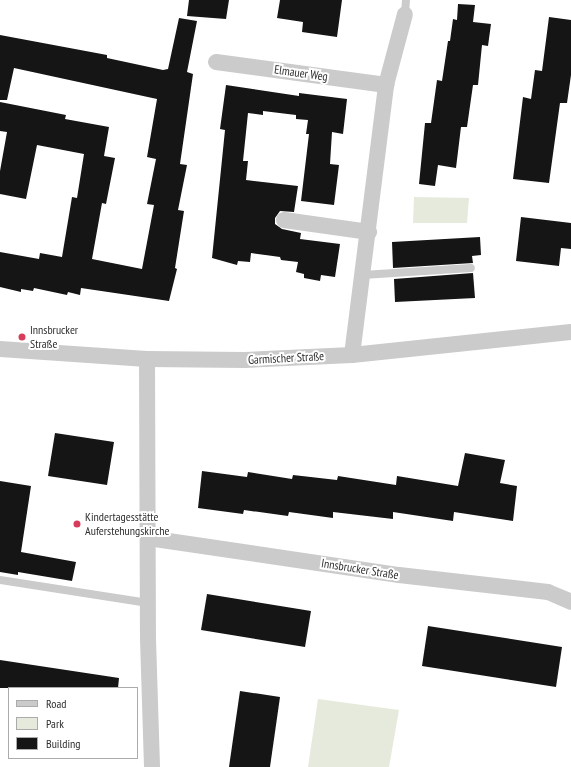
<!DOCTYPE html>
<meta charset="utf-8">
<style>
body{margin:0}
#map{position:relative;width:571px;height:767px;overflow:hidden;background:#fff;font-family:"PT Sans Narrow",sans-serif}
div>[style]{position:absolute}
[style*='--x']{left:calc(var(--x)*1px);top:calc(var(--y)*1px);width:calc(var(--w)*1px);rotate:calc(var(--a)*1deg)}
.green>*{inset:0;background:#e6eadc}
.building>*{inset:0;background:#151515}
.lane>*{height:8px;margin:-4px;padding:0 4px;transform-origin:4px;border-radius:4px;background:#cbcbcb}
.street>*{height:16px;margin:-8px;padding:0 8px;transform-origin:8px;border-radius:8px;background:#cbcbcb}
.dots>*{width:11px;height:11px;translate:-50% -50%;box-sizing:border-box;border:2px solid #fff;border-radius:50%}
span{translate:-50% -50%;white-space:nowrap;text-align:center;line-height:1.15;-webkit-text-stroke:4px #fff;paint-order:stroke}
.street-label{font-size:12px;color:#2e2e2e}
.poi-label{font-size:12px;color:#2e2e2e}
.left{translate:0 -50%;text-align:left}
.legend{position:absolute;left:8px;top:687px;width:130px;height:72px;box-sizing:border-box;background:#fff;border:1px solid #ababab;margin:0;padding:5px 7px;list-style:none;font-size:12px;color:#2e2e2e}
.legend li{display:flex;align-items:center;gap:8px;height:20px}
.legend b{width:20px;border:1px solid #ababab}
</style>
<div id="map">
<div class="green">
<i style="clip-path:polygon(414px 197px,469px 198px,467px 223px,413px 223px)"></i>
<i style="clip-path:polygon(318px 699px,399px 710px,389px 767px,308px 767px)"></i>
</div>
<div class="building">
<i style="clip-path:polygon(189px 0,229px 0,226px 19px,187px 16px)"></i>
<i style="clip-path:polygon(280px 0,342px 0,337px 37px,302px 32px,303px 22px,277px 18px)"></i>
<i style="clip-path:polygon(458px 4px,475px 5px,473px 22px,491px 24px,488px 46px,482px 45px,478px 85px,473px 85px,467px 127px,461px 127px,456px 168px,438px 165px,435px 186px,419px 184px,425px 123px,431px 123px,437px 80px,442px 81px,448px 41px,450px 41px,453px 19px,457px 20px)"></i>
<i style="clip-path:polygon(549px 17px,571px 20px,571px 75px,567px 103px,560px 103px,549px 183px,513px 179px,523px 97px,531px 99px,535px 70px,542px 71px)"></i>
<i style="clip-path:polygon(179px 18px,197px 21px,187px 72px,193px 74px,180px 164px,187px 165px,178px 210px,184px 211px,175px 268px,177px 269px,169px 301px,81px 288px,80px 295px,68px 292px,67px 295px,34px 288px,33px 291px,21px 289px,21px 292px,0 287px,0 252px,39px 259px,40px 253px,62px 257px,72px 197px,77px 198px,84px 154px,37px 145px,26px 199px,0 194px,0 171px,7px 132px,0 131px,0 102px,66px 115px,65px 119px,109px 127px,104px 156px,115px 158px,106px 204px,102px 203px,92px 259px,142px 269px,154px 205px,147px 204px,156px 159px,147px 157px,157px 99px,14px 68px,7px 100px,0 100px,0 35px,107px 55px,107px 58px,163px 70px,168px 69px)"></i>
<i style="clip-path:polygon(226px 85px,299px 96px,299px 93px,347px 99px,343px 134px,332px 132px,330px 164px,339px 165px,334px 205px,301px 201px,309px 134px,306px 134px,308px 120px,296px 119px,296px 115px,263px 111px,263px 115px,248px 113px,243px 161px,248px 161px,246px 180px,298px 186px,294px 212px,280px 211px,275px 218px,275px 224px,282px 229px,301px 233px,300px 239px,340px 244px,335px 277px,321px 275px,320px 281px,304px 278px,304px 274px,296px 272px,298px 262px,281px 260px,280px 257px,251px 253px,250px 262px,238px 261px,237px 265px,212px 258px,225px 130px,220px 129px)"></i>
<i style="clip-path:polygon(521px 217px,571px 223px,571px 249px,561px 248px,559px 266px,516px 261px)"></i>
<i style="clip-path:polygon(480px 237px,481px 255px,472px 256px,473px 263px,393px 268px,392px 242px)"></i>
<i style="clip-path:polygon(473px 273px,475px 298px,395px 302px,394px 279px)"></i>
<i style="clip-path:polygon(55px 433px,114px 442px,107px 485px,48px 476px)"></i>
<i style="clip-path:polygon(465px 453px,505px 460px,500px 483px,517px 486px,513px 521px,454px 512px,453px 521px,393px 512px,393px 519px,333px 512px,333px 518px,289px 512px,288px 516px,244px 510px,243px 514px,198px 508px,202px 471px,247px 477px,248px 472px,292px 479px,293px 475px,337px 480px,338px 476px,396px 485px,397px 476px,458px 486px)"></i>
<i style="clip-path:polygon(0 481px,31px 486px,21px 552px,76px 562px,72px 581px,18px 572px,18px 575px,0 572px)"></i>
<i style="clip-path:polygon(207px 594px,311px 611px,305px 647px,201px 630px)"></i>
<i style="clip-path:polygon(428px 626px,562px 647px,556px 687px,422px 666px)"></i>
<i style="clip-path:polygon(0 660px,119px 678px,118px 688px,0 688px)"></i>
<i style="clip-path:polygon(240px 691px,280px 697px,270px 767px,229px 767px)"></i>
</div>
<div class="lane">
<i style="--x:405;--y:14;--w:14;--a:-86"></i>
<i style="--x:363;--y:275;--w:108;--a:-3.7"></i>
<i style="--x:0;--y:580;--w:150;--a:8.8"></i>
</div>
<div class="street">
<i style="--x:216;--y:62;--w:172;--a:7.7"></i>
<i style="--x:284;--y:220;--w:86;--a:8"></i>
<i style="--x:0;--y:349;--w:147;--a:3.9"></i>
<i style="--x:147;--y:359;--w:98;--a:0.6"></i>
<i style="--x:245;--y:360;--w:107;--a:-2.7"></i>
<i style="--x:352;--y:355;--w:220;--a:-6"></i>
<i style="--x:352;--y:355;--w:272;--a:-82.8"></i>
<i style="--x:386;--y:85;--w:73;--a:-75"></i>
<i style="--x:147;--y:359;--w:280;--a:89.8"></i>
<i style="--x:148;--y:639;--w:128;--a:88.2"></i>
<i style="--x:148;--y:538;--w:254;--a:8.4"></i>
<i style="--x:399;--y:575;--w:150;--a:6.5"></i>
<i style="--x:548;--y:592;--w:25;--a:23"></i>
</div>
<div class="dots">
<i style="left:22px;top:337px;background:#d93b5a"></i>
<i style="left:77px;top:524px;background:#d93b5a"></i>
</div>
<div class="street-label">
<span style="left:301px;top:73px;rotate:8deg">Elmauer Weg</span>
<span style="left:286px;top:358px;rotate:-3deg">Garmischer Straße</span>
<span style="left:360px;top:569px;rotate:9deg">Innsbrucker Straße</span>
</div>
<div class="poi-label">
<span class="left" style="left:30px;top:337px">Innsbrucker<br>Straße</span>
<span class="left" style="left:85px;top:524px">Kindertagesstätte<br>Auferstehungskirche</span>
</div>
<ul class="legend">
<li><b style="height:5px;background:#cbcbcb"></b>Road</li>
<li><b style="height:11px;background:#e6eadc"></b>Park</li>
<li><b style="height:11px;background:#151515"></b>Building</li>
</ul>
</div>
